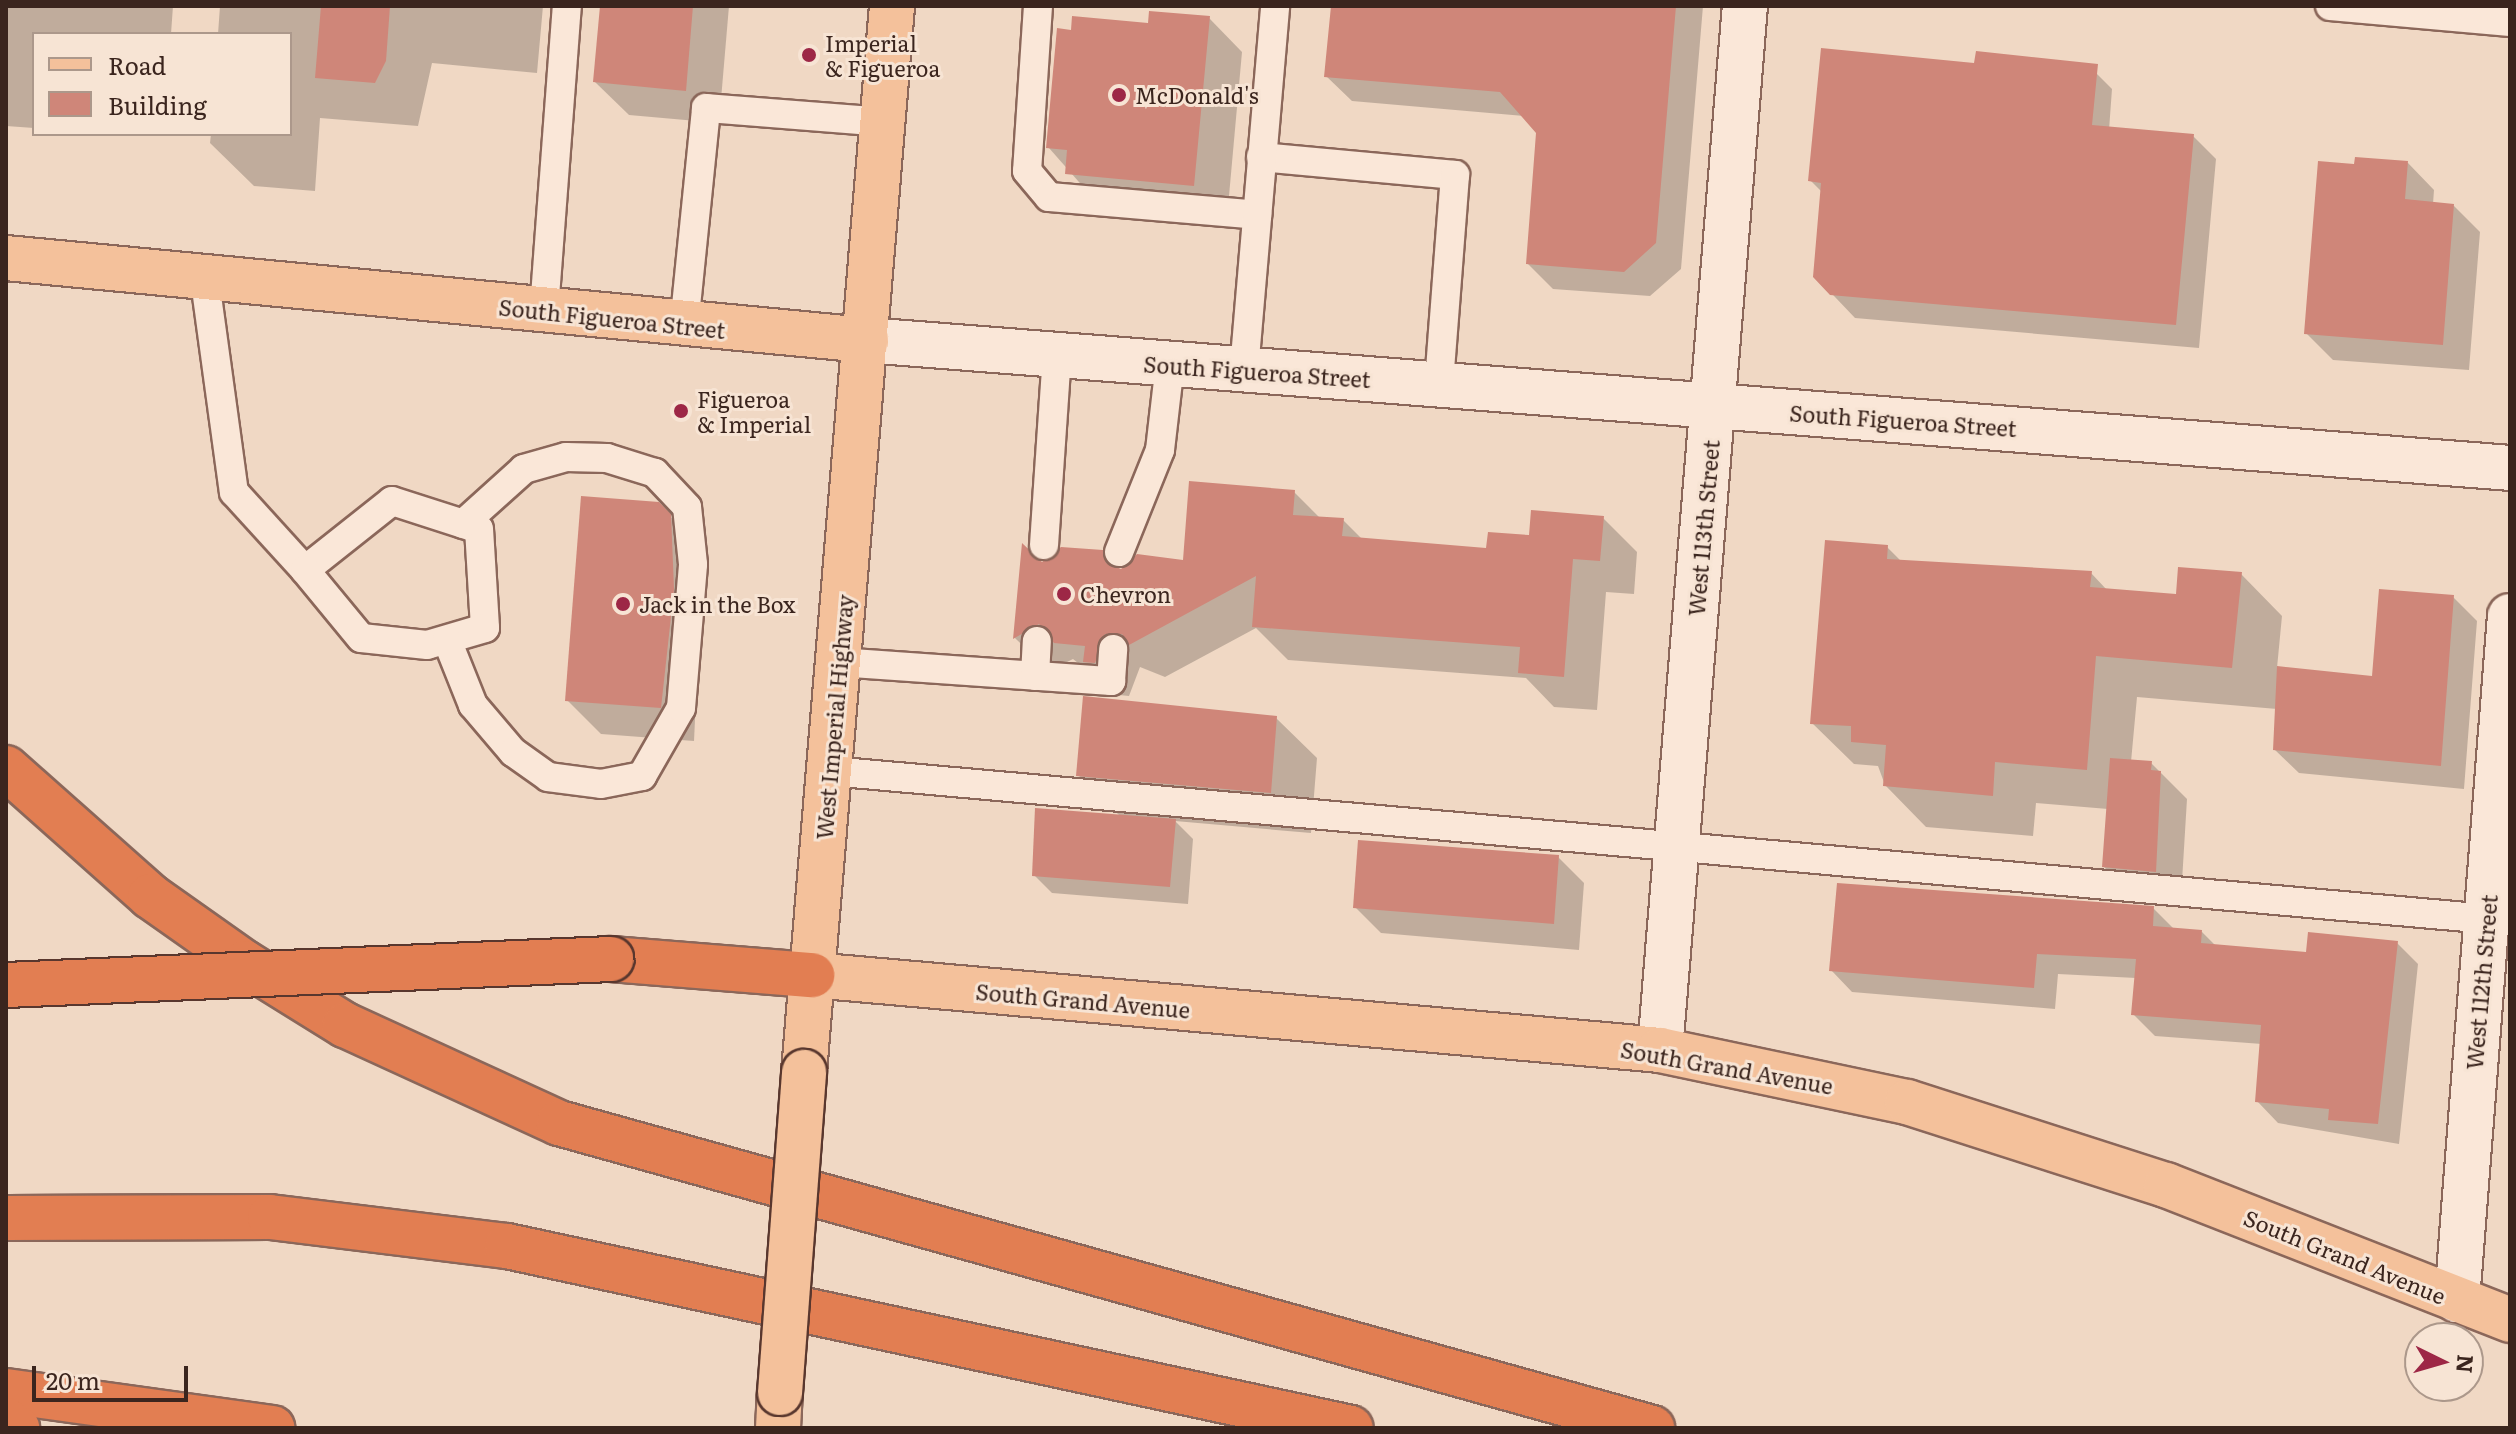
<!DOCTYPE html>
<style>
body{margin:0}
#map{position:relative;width:2516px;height:1434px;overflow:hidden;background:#f0d8c4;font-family:Literata,serif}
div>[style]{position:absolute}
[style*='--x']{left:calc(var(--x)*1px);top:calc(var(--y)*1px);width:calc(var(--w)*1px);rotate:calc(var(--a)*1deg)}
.shadow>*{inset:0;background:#0003}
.building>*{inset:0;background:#cf8679}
.roads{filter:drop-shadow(2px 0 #8b675a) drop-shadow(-2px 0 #8b675a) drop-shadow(0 2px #8b675a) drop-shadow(0 -2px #8b675a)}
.service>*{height:28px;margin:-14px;padding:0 14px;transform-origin:14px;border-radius:14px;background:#fae7d8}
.minor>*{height:44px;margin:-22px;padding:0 22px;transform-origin:22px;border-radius:22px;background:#fae7d8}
.secondary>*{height:44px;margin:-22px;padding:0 22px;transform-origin:22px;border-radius:22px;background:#fae7d8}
.primary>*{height:44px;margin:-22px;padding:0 22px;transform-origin:22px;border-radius:22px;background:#f4c19b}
.motorway>*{height:44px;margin:-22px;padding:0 22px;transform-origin:22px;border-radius:22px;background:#e27e52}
.bridges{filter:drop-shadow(2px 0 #59372e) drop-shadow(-2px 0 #59372e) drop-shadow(0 2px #59372e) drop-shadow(0 -2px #59372e)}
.primary-bridge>*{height:44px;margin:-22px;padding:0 22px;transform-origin:22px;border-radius:22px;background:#f4c19b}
.motorway-bridge>*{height:44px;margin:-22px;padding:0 22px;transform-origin:22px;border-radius:22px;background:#e27e52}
.dots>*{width:22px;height:22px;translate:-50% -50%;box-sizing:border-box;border:4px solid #f7e4d4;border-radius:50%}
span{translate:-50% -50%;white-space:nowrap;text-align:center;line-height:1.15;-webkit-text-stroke:6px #f7e4d4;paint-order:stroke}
.poi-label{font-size:22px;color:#3b251e}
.left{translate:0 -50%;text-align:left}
.street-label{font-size:22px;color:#3b251e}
.frame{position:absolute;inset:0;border:8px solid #3b251e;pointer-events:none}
.legend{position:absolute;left:32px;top:32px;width:260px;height:104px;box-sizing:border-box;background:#f7e4d4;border:2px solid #ac988b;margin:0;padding:10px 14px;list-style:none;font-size:24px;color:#3b251e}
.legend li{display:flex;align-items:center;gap:16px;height:40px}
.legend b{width:40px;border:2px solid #ac988b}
.north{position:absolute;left:2404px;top:1322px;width:80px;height:80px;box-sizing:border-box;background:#f7e4d4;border:2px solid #ac988b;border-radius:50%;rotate:95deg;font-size:22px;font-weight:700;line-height:32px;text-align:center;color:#3b251e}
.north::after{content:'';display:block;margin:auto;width:28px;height:36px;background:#9d2746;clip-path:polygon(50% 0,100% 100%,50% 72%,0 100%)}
.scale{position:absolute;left:32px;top:1366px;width:156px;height:36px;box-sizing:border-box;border:4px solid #3b251e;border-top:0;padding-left:10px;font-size:24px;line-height:28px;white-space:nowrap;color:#3b251e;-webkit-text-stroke:6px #f7e4d4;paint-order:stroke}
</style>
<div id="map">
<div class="shadow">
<i style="clip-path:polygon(6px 6px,173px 6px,171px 34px,34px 34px,34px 128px,6px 126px)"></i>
<i style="clip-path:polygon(220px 6px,543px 6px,537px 73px,432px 63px,418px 126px,320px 118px,315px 191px,254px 186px,210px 143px,211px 134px,290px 134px,290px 34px,218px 34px)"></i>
<i style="clip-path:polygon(602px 6px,729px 6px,719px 123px,629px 115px,595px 82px)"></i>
<i style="clip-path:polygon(1333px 6px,1703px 6px,1681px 269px,1650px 296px,1553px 289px,1528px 264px,1538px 132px,1524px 116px,1352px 101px,1326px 76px)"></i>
<i style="clip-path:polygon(1209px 18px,1242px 52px,1227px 218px,1101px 207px,1049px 148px,1073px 32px)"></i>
<i style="clip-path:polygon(1976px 65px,2088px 65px,2112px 89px,2103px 213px,2193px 136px,2216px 159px,2199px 348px,1855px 318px,1815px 276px,1822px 192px,1810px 180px)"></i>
<i style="clip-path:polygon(2408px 163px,2434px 190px,2433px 204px,2454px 206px,2480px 232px,2469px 370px,2333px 360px,2306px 333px,2356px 166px)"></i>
<i style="clip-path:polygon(1294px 492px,1321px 519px,1343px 520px,1363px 540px,1488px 550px,1603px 518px,1637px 552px,1634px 594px,1606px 592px,1597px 710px,1554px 707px,1526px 678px,1288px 660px,1256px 628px,1165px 677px,1140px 667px,1129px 696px,1119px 695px,1073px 659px,1049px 671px,1015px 638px,1024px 547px,1042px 564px,1102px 552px,1121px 571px,1185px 562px)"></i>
<i style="clip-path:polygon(658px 504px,703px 550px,694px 741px,601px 734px,567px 700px)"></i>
<i style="clip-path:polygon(1887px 547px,1902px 562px,2091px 573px,2107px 590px,2178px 596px,2241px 574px,2282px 616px,2277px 668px,2374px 678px,2453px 597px,2477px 621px,2464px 789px,2299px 773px,2275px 750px,2277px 709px,2137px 697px,2131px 762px,2151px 763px,2187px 799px,2181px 898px,2130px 893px,2104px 867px,2108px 809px,2036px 803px,2033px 836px,1926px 827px,1885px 785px,1878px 766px,1854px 764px,1812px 723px)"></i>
<i style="clip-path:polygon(1276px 718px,1317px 758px,1311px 833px,1175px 821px,1193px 839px,1188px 904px,1052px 893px,1034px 875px,1120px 816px,1078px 775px)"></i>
<i style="clip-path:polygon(1558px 857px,1584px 883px,1579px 950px,1381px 933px,1355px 907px)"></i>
<i style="clip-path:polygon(2153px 908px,2174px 929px,2202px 932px,2217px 947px,2307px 955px,2397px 943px,2418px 964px,2399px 1144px,2278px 1123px,2257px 1101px,2262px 1044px,2155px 1036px,2133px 1014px,2136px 978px,2058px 974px,2055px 1009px,1852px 992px,1831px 970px)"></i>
</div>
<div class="building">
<i style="clip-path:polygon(321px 6px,390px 6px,386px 61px,375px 83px,315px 78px)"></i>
<i style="clip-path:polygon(600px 6px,693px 6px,686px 91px,593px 82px)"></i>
<i style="clip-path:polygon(1331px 6px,1676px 6px,1656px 243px,1624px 272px,1526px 264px,1536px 133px,1500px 92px,1324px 77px)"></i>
<i style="clip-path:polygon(1149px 11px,1210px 16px,1194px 186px,1065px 174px,1067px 150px,1046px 148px,1057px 28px,1071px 30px,1072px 16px,1148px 23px)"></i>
<i style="clip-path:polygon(1821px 48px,1974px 63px,1976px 51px,2098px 64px,2092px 125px,2194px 134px,2176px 325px,1830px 295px,1813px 277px,1821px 183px,1808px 181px)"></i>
<i style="clip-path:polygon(2355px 157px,2408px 161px,2405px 199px,2454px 204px,2443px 345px,2304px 334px,2318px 161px,2354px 164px)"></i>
<i style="clip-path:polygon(1189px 481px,1295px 490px,1293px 515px,1344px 518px,1342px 536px,1486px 548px,1488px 532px,1529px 535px,1531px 510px,1604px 516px,1600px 561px,1573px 559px,1564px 677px,1518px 673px,1520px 647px,1252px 627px,1256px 576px,1129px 645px,1122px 634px,1105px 634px,1095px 663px,1083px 662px,1085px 646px,1054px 643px,1039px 624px,1013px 639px,1022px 543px,1042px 562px,1061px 547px,1103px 550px,1106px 563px,1121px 569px,1137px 554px,1183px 560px)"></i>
<i style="clip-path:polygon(581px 496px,659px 502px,671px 514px,674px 589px,661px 708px,565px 701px)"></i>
<i style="clip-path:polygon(1825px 540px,1888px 545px,1887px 559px,2092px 571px,2090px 587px,2176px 594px,2178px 567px,2242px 572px,2232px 668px,2096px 656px,2087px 770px,1995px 762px,1993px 796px,1883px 786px,1886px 745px,1851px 742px,1851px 726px,1810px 724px)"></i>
<i style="clip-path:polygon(2379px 589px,2454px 595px,2441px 766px,2273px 750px,2277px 666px,2372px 676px)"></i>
<i style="clip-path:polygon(1083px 696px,1277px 716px,1271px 793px,1076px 776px)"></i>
<i style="clip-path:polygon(2110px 758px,2152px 761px,2151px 770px,2161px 771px,2156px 872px,2102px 867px)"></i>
<i style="clip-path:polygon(1035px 808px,1176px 819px,1170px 887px,1032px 876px)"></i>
<i style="clip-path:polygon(1358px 840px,1559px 855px,1554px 924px,1353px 908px)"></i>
<i style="clip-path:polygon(1837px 883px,2154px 906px,2153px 926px,2202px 930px,2201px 943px,2306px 952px,2308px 932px,2398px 941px,2378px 1124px,2328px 1120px,2329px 1109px,2255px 1102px,2261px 1025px,2131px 1015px,2136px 959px,2037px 954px,2034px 988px,1829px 971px)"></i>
</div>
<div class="roads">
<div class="service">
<i style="--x:1038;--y:6;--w:165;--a:93.8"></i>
<i style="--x:1027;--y:171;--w:34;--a:50"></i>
<i style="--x:1049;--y:197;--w:209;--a:4.9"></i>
<i style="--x:2330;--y:6;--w:181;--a:5.1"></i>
<i style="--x:1261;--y:157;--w:195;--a:5.3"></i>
<i style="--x:1455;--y:175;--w:211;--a:94.4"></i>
<i style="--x:204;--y:274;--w:220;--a:82.2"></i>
<i style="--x:234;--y:492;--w:105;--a:47.7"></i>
<i style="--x:305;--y:570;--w:111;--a:-38.4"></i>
<i style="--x:392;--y:501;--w:91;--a:17.8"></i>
<i style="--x:479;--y:529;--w:99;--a:86.5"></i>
<i style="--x:485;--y:628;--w:60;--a:163.7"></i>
<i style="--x:427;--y:645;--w:66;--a:-173.9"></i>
<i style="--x:361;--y:638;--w:88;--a:-129.5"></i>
<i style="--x:544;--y:310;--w:305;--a:-85.7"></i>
<i style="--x:684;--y:326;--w:219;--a:-84.2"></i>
<i style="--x:706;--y:108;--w:178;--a:4.5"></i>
<i style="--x:1244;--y:370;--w:365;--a:-85.1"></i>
<i style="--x:1044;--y:545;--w:189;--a:-86.1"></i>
<i style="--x:1119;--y:552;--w:110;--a:-68.1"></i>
<i style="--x:1160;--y:450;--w:87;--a:-83.4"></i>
<i style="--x:447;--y:640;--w:70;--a:68.2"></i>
<i style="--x:473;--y:705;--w:62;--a:49.6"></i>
<i style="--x:513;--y:752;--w:43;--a:35.5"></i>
<i style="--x:548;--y:777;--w:53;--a:7.5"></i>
<i style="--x:601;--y:784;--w:42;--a:-11"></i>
<i style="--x:642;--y:776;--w:78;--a:-60.2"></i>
<i style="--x:681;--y:708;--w:144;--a:-85.2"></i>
<i style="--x:693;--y:564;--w:57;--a:-96"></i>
<i style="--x:687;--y:507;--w:47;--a:-133.3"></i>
<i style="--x:655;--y:473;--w:50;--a:-162.6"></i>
<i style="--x:607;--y:458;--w:41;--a:-178.6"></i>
<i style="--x:566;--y:457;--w:44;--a:164.1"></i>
<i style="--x:524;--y:469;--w:82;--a:138"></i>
<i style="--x:838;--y:662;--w:274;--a:4"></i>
<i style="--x:1111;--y:681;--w:32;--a:-86"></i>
<i style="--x:1035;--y:676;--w:35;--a:-87"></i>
<i style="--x:830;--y:771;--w:1687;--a:5.1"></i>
</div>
<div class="minor">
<i style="--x:1660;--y:1050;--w:1047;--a:-85.35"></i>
<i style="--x:2457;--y:1300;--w:686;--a:-85.57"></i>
</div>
<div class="secondary">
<i style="--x:866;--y:340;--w:1649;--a:4.45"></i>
</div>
<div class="primary">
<i style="--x:6;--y:258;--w:864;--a:5.45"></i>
<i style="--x:812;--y:975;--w:851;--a:5.05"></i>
<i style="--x:1660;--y:1050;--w:252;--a:11.9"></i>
<i style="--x:1907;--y:1102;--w:272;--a:17.8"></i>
<i style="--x:2166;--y:1185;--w:370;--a:21.4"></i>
<i style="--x:804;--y:1072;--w:1070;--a:-85.28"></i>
<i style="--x:778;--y:1428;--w:35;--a:-87"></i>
</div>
<div class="motorway">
<i style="--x:6;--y:768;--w:193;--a:41.6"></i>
<i style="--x:150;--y:896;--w:116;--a:35.2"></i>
<i style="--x:245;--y:963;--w:118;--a:31.8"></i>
<i style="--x:345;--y:1025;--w:235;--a:24.6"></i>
<i style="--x:559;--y:1123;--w:1135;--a:15.59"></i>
<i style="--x:611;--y:959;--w:202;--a:4.6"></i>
<i style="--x:6;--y:1218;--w:264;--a:-0.2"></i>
<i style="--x:270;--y:1217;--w:239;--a:7"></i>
<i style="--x:507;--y:1246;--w:863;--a:12.17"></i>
<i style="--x:6;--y:1391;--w:269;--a:7.9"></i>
<i style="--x:6;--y:1420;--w:14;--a:36"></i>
</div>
</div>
<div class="bridges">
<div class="primary-bridge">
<i style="--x:780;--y:1393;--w:322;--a:-85.7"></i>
</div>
<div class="motorway-bridge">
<i style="--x:6;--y:985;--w:606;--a:-2.46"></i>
</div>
</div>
<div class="dots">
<i style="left:809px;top:55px;background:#9d2746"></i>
<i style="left:1119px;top:95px;background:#9d2746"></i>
<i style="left:681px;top:411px;background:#9d2746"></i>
<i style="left:1064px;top:594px;background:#9d2746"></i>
<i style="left:623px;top:604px;background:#9d2746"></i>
</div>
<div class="poi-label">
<span class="left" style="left:825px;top:55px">Imperial<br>&amp; Figueroa</span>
<span class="left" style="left:1135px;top:95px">McDonald's</span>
<span class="left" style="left:697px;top:411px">Figueroa<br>&amp; Imperial</span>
<span class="left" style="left:1080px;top:594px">Chevron</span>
<span class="left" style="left:639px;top:604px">Jack in the Box</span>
</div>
<div class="street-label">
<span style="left:612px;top:318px;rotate:6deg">South Figueroa Street</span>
<span style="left:1257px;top:371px;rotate:4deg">South Figueroa Street</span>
<span style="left:1903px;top:420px;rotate:4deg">South Figueroa Street</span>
<span style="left:1703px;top:528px;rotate:-85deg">West 113th Street</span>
<span style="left:834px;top:717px;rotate:-85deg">West Imperial Highway</span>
<span style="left:2481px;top:982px;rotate:-85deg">West 112th Street</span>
<span style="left:1083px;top:1000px;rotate:5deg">South Grand Avenue</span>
<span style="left:1727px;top:1067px;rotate:10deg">South Grand Avenue</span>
<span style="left:2345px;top:1256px;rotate:22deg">South Grand Avenue</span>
</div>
<div class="frame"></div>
<ul class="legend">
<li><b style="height:10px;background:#f4c19b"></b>Road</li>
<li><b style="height:22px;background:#cf8679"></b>Building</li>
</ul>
<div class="north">N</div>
<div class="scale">20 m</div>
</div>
